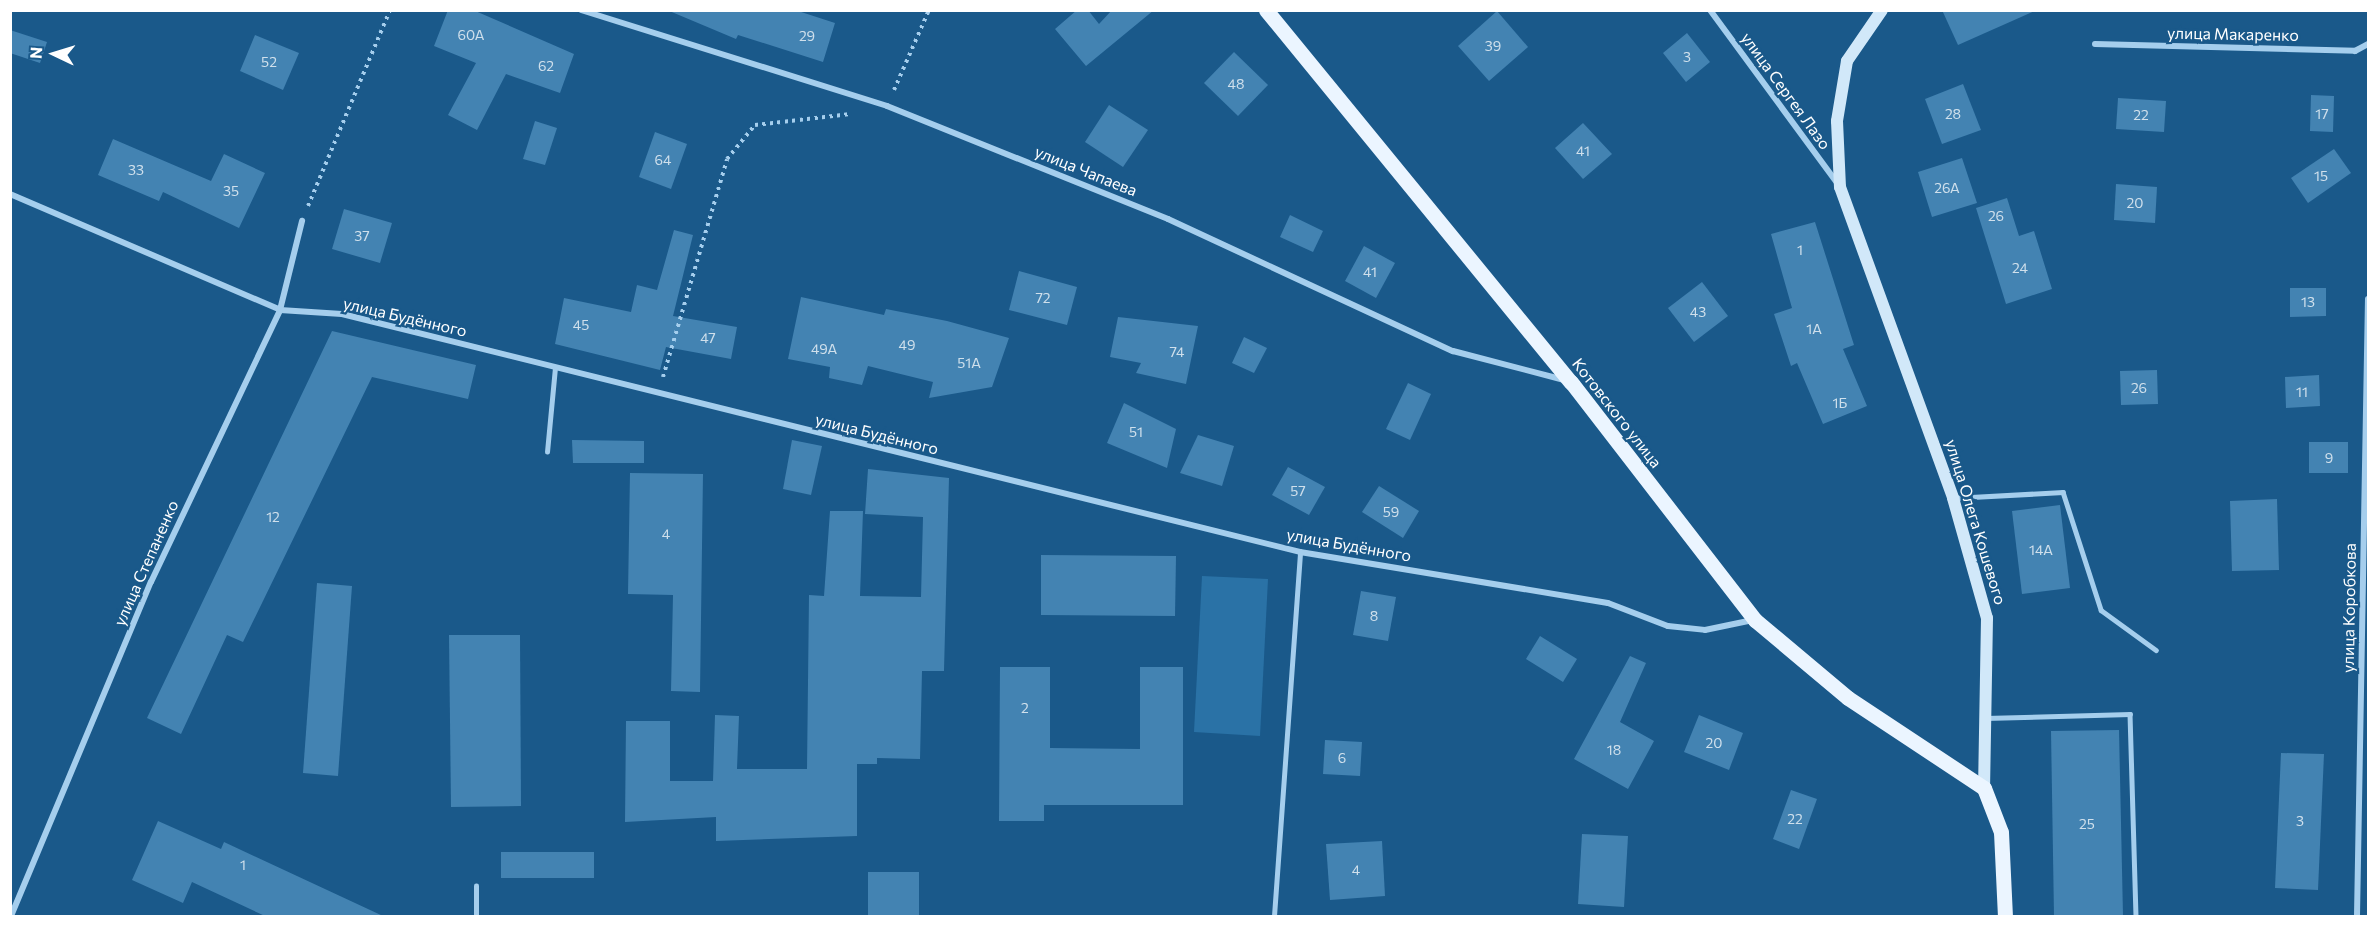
<!DOCTYPE html>
<meta charset="utf-8">
<style>
body{margin:0}
#map{position:relative;width:2379px;height:927px;overflow:hidden;background:#1a598a;font-family:Commissioner,sans-serif}
div>[style]{position:absolute}
[style*='--x']{left:calc(var(--x)*1px);top:calc(var(--y)*1px);width:calc(var(--w)*1px);rotate:calc(var(--a)*1deg)}
.green>*{inset:0;background:#2a72a6}
.building>*{inset:0;background:#4383b2}
.path>*{height:4px;margin-top:-2px;transform-origin:0;background:repeating-linear-gradient(90deg,#a5ceed 0 3px,transparent 0 7.5px)}
.lane>*{height:4.5px;margin:-2.25px;padding:0 2.25px;transform-origin:2.25px;border-radius:2.25px;background:#a5ceed}
.street>*{height:6px;margin:-3px;padding:0 3px;transform-origin:3px;border-radius:3px;background:#a5ceed}
.secondary>*{height:12px;margin:-6px;padding:0 6px;transform-origin:6px;border-radius:6px;background:#d1e8f9}
.primary>*{height:15px;margin:-7.5px;padding:0 7.5px;transform-origin:7.5px;border-radius:7.5px;background:#ebf5ff}
span{translate:-50% -50%;white-space:nowrap;text-align:center;line-height:1.15;-webkit-text-stroke:4.5px #1a598a;paint-order:stroke}
.number-label{font-size:14px;color:#d0e0ec}
.number-label span{-webkit-text-stroke-width:0}
.street-label{font-size:16px;color:#fff}
.frame{position:absolute;inset:0;border:12px solid #fff;pointer-events:none}
.north{position:absolute;left:24px;top:24px;width:60px;height:60px;-webkit-text-stroke:4px #1a598a;paint-order:stroke;rotate:274deg;font-size:16px;font-weight:700;line-height:24px;text-align:center;color:#fff}
.north::after{content:'';display:block;margin:auto;width:21px;height:27px;background:#fff;clip-path:polygon(50% 0,100% 100%,50% 72%,0 100%)}
</style>
<div id="map">
<div class="green">
<i style="clip-path:polygon(1202px 576px,1268px 579px,1260px 736px,1194px 732px)"></i>
</div>
<div class="building">
<i style="clip-path:polygon(448px 10px,473px 10px,574px 54px,560px 93px,506px 74px,477px 130px,448px 115px,476px 63px,434px 46px)"></i>
<i style="clip-path:polygon(667px 10px,795px 10px,835px 23px,823px 62px,738px 35px,736px 39px)"></i>
<i style="clip-path:polygon(1077px 10px,1088px 10px,1099px 24px,1112px 10px,1154px 10px,1086px 66px,1055px 29px)"></i>
<i style="clip-path:polygon(1942px 10px,2037px 10px,1958px 45px)"></i>
<i style="clip-path:polygon(1497px 11px,1528px 47px,1489px 81px,1458px 46px)"></i>
<i style="clip-path:polygon(10px 30px,47px 42px,40px 63px,10px 53px)"></i>
<i style="clip-path:polygon(1687px 33px,1710px 62px,1686px 82px,1663px 53px)"></i>
<i style="clip-path:polygon(255px 35px,299px 53px,283px 90px,240px 71px)"></i>
<i style="clip-path:polygon(1234px 52px,1268px 85px,1238px 116px,1204px 83px)"></i>
<i style="clip-path:polygon(1963px 84px,1981px 130px,1942px 144px,1925px 99px)"></i>
<i style="clip-path:polygon(2311px 95px,2334px 96px,2333px 132px,2310px 131px)"></i>
<i style="clip-path:polygon(2118px 98px,2166px 101px,2164px 132px,2116px 129px)"></i>
<i style="clip-path:polygon(1109px 105px,1148px 130px,1123px 167px,1085px 142px)"></i>
<i style="clip-path:polygon(535px 121px,557px 128px,545px 165px,523px 159px)"></i>
<i style="clip-path:polygon(1583px 123px,1612px 154px,1583px 179px,1555px 148px)"></i>
<i style="clip-path:polygon(655px 132px,687px 144px,671px 189px,639px 177px)"></i>
<i style="clip-path:polygon(113px 139px,211px 181px,224px 154px,265px 173px,239px 228px,163px 192px,159px 201px,98px 175px)"></i>
<i style="clip-path:polygon(2334px 149px,2351px 173px,2308px 203px,2291px 178px)"></i>
<i style="clip-path:polygon(1962px 158px,1977px 203px,1932px 217px,1918px 172px)"></i>
<i style="clip-path:polygon(2116px 184px,2157px 187px,2155px 223px,2114px 220px)"></i>
<i style="clip-path:polygon(2007px 198px,2019px 236px,2034px 231px,2052px 289px,2006px 304px,1976px 208px)"></i>
<i style="clip-path:polygon(344px 209px,392px 223px,380px 263px,332px 249px)"></i>
<i style="clip-path:polygon(1290px 215px,1323px 231px,1313px 252px,1280px 237px)"></i>
<i style="clip-path:polygon(1815px 222px,1854px 345px,1843px 349px,1867px 406px,1823px 424px,1797px 363px,1791px 366px,1774px 314px,1792px 308px,1771px 234px)"></i>
<i style="clip-path:polygon(674px 230px,693px 235px,673px 316px,737px 327px,731px 359px,666px 347px,660px 370px,555px 344px,564px 298px,631px 312px,637px 285px,657px 290px)"></i>
<i style="clip-path:polygon(1364px 246px,1395px 263px,1376px 298px,1345px 281px)"></i>
<i style="clip-path:polygon(1019px 271px,1077px 287px,1067px 325px,1009px 310px)"></i>
<i style="clip-path:polygon(1702px 282px,1728px 316px,1694px 342px,1668px 308px)"></i>
<i style="clip-path:polygon(2290px 288px,2326px 288px,2326px 316px,2290px 317px)"></i>
<i style="clip-path:polygon(801px 297px,884px 315px,886px 309px,947px 321px,1009px 338px,992px 387px,929px 398px,933px 382px,868px 366px,862px 385px,829px 378px,830px 367px,788px 359px)"></i>
<i style="clip-path:polygon(1118px 317px,1198px 326px,1186px 384px,1136px 373px,1141px 363px,1110px 357px)"></i>
<i style="clip-path:polygon(332px 331px,476px 365px,468px 399px,372px 377px,243px 642px,227px 635px,181px 734px,147px 718px)"></i>
<i style="clip-path:polygon(1244px 337px,1267px 348px,1254px 373px,1232px 363px)"></i>
<i style="clip-path:polygon(2157px 370px,2158px 404px,2121px 405px,2120px 371px)"></i>
<i style="clip-path:polygon(2319px 375px,2320px 406px,2286px 408px,2285px 377px)"></i>
<i style="clip-path:polygon(1408px 383px,1431px 394px,1410px 440px,1386px 429px)"></i>
<i style="clip-path:polygon(1124px 403px,1176px 429px,1167px 468px,1107px 443px)"></i>
<i style="clip-path:polygon(1198px 435px,1234px 446px,1222px 486px,1180px 473px)"></i>
<i style="clip-path:polygon(572px 440px,644px 441px,644px 463px,573px 463px)"></i>
<i style="clip-path:polygon(792px 440px,822px 446px,811px 495px,783px 489px)"></i>
<i style="clip-path:polygon(2309px 442px,2348px 442px,2348px 473px,2309px 473px)"></i>
<i style="clip-path:polygon(1288px 467px,1325px 487px,1309px 515px,1272px 495px)"></i>
<i style="clip-path:polygon(868px 469px,949px 478px,944px 671px,922px 671px,920px 759px,877px 758px,877px 764px,857px 764px,857px 836px,716px 841px,716px 817px,625px 822px,626px 721px,670px 721px,670px 781px,713px 781px,715px 715px,739px 716px,737px 769px,807px 769px,809px 595px,824px 596px,830px 511px,863px 511px,860px 596px,921px 597px,923px 517px,865px 514px)"></i>
<i style="clip-path:polygon(630px 473px,703px 474px,700px 692px,671px 691px,673px 595px,628px 594px)"></i>
<i style="clip-path:polygon(1379px 486px,1419px 511px,1403px 538px,1362px 512px)"></i>
<i style="clip-path:polygon(2277px 499px,2279px 570px,2232px 571px,2230px 501px)"></i>
<i style="clip-path:polygon(2060px 505px,2070px 588px,2022px 594px,2012px 511px)"></i>
<i style="clip-path:polygon(1041px 555px,1176px 556px,1175px 616px,1041px 615px)"></i>
<i style="clip-path:polygon(317px 583px,352px 586px,338px 776px,303px 773px)"></i>
<i style="clip-path:polygon(1361px 591px,1396px 597px,1388px 641px,1353px 635px)"></i>
<i style="clip-path:polygon(449px 635px,520px 635px,521px 806px,451px 807px)"></i>
<i style="clip-path:polygon(1540px 636px,1577px 659px,1563px 682px,1526px 659px)"></i>
<i style="clip-path:polygon(1630px 656px,1646px 663px,1620px 722px,1654px 741px,1628px 789px,1574px 759px)"></i>
<i style="clip-path:polygon(1000px 667px,1050px 667px,1050px 748px,1140px 749px,1140px 667px,1183px 667px,1183px 805px,1044px 805px,1044px 821px,999px 821px)"></i>
<i style="clip-path:polygon(1699px 715px,1743px 733px,1729px 770px,1684px 752px)"></i>
<i style="clip-path:polygon(2119px 730px,2123px 916px,2054px 916px,2051px 731px)"></i>
<i style="clip-path:polygon(1325px 740px,1362px 742px,1360px 776px,1323px 774px)"></i>
<i style="clip-path:polygon(2281px 753px,2324px 754px,2318px 890px,2275px 888px)"></i>
<i style="clip-path:polygon(1791px 790px,1817px 799px,1799px 849px,1773px 839px)"></i>
<i style="clip-path:polygon(158px 821px,221px 849px,224px 842px,383px 916px,265px 916px,192px 882px,183px 903px,132px 880px)"></i>
<i style="clip-path:polygon(1582px 834px,1628px 836px,1624px 907px,1578px 904px)"></i>
<i style="clip-path:polygon(1382px 841px,1385px 896px,1330px 900px,1326px 844px)"></i>
<i style="clip-path:polygon(501px 852px,594px 852px,594px 878px,501px 878px)"></i>
<i style="clip-path:polygon(868px 872px,919px 872px,919px 916px,868px 916px)"></i>
</div>
<div class="path">
<i style="--x:894;--y:90;--w:87;--a:-66.4"></i>
<i style="--x:308;--y:206;--w:212;--a:-67.3"></i>
<i style="--x:663;--y:377;--w:227;--a:-73.6"></i>
<i style="--x:727;--y:159;--w:44;--a:-50.5"></i>
<i style="--x:755;--y:125;--w:96;--a:-6.6"></i>
</div>
<div class="lane">
<i style="--x:547;--y:452;--w:85;--a:-84.6"></i>
<i style="--x:1953;--y:498;--w:110;--a:-3.1"></i>
<i style="--x:2063;--y:492;--w:124;--a:72.1"></i>
<i style="--x:2101;--y:610;--w:68;--a:36"></i>
<i style="--x:1985;--y:718;--w:145;--a:-1.6"></i>
<i style="--x:2130;--y:714;--w:202;--a:88.3"></i>
<i style="--x:476;--y:916;--w:30;--a:-90"></i>
<i style="--x:1274;--y:916;--w:365;--a:-85.9"></i>
</div>
<div class="street">
<i style="--x:581;--y:10;--w:321;--a:17.4"></i>
<i style="--x:887;--y:106;--w:303;--a:21.9"></i>
<i style="--x:1168;--y:219;--w:314;--a:24.9"></i>
<i style="--x:1453;--y:351;--w:115;--a:14.6"></i>
<i style="--x:1710;--y:10;--w:216;--a:53.7"></i>
<i style="--x:2095;--y:44;--w:260;--a:1.5"></i>
<i style="--x:2355;--y:51;--w:15;--a:-28"></i>
<i style="--x:10;--y:194;--w:294;--a:23.2"></i>
<i style="--x:280;--y:310;--w:62;--a:3.7"></i>
<i style="--x:342;--y:314;--w:987;--a:13.95"></i>
<i style="--x:1300;--y:552;--w:312;--a:9.4"></i>
<i style="--x:1608;--y:603;--w:64;--a:21"></i>
<i style="--x:1668;--y:626;--w:37;--a:6"></i>
<i style="--x:1705;--y:630;--w:49;--a:-11.8"></i>
<i style="--x:11;--y:916;--w:362;--a:-67.3"></i>
<i style="--x:151;--y:582;--w:301;--a:-64.6"></i>
<i style="--x:280;--y:310;--w:92;--a:-76.1"></i>
<i style="--x:2357;--y:916;--w:617;--a:-88.98"></i>
</div>
<div class="secondary">
<i style="--x:1882;--y:10;--w:62;--a:124.5"></i>
<i style="--x:1847;--y:61;--w:61;--a:99.5"></i>
<i style="--x:1837;--y:121;--w:66;--a:87.4"></i>
<i style="--x:1840;--y:187;--w:331;--a:70"></i>
<i style="--x:1953;--y:498;--w:125;--a:74.2"></i>
<i style="--x:1987;--y:618;--w:170;--a:91"></i>
</div>
<div class="primary">
<i style="--x:1266;--y:10;--w:481;--a:50.7"></i>
<i style="--x:1571;--y:382;--w:301;--a:52.3"></i>
<i style="--x:1755;--y:620;--w:121;--a:40"></i>
<i style="--x:1848;--y:698;--w:163;--a:33.5"></i>
<i style="--x:1984;--y:788;--w:47;--a:68.9"></i>
<i style="--x:2001;--y:832;--w:84;--a:87.3"></i>
</div>
<div class="number-label">
<span style="left:471px;top:35px">60А</span>
<span style="left:807px;top:36px">29</span>
<span style="left:1493px;top:46px">39</span>
<span style="left:1687px;top:57px">3</span>
<span style="left:269px;top:62px">52</span>
<span style="left:546px;top:66px">62</span>
<span style="left:1236px;top:84px">48</span>
<span style="left:1953px;top:114px">28</span>
<span style="left:2322px;top:114px">17</span>
<span style="left:2141px;top:115px">22</span>
<span style="left:1583px;top:151px">41</span>
<span style="left:663px;top:160px">64</span>
<span style="left:136px;top:170px">33</span>
<span style="left:2321px;top:176px">15</span>
<span style="left:1947px;top:188px">26А</span>
<span style="left:231px;top:191px">35</span>
<span style="left:2135px;top:203px">20</span>
<span style="left:1996px;top:216px">26</span>
<span style="left:362px;top:236px">37</span>
<span style="left:1800px;top:250px">1</span>
<span style="left:2020px;top:268px">24</span>
<span style="left:1370px;top:272px">41</span>
<span style="left:1043px;top:298px">72</span>
<span style="left:2308px;top:302px">13</span>
<span style="left:1698px;top:312px">43</span>
<span style="left:581px;top:325px">45</span>
<span style="left:1814px;top:329px">1А</span>
<span style="left:708px;top:338px">47</span>
<span style="left:907px;top:345px">49</span>
<span style="left:824px;top:349px">49А</span>
<span style="left:1177px;top:352px">74</span>
<span style="left:969px;top:363px">51А</span>
<span style="left:2139px;top:388px">26</span>
<span style="left:2302px;top:392px">11</span>
<span style="left:1840px;top:403px">1Б</span>
<span style="left:1136px;top:432px">51</span>
<span style="left:2329px;top:458px">9</span>
<span style="left:1298px;top:491px">57</span>
<span style="left:1391px;top:512px">59</span>
<span style="left:273px;top:517px">12</span>
<span style="left:666px;top:534px">4</span>
<span style="left:2041px;top:550px">14А</span>
<span style="left:1374px;top:616px">8</span>
<span style="left:1025px;top:708px">2</span>
<span style="left:1714px;top:743px">20</span>
<span style="left:1614px;top:750px">18</span>
<span style="left:1342px;top:758px">6</span>
<span style="left:1795px;top:819px">22</span>
<span style="left:2300px;top:821px">3</span>
<span style="left:2087px;top:824px">25</span>
<span style="left:243px;top:865px">1</span>
<span style="left:1356px;top:870px">4</span>
</div>
<div class="street-label">
<span style="left:2233px;top:34px;rotate:1deg">улица Макаренко</span>
<span style="left:1786px;top:91px;rotate:54deg">улица Сергея Лазо</span>
<span style="left:1086px;top:171px;rotate:22deg">улица Чапаева</span>
<span style="left:405px;top:317px;rotate:13deg">улица Будённого</span>
<span style="left:1617px;top:413px;rotate:52deg">Котовского улица</span>
<span style="left:877px;top:434px;rotate:14deg">улица Будённого</span>
<span style="left:1976px;top:522px;rotate:73deg">улица Олега Кошевого</span>
<span style="left:1349px;top:545px;rotate:10deg">улица Будённого</span>
<span style="left:146px;top:563px;rotate:-66deg">улица Степаненко</span>
<span style="left:2349px;top:608px;rotate:-89deg">улица Коробкова</span>
</div>
<div class="frame"></div>
<div class="north">N</div>
</div>
